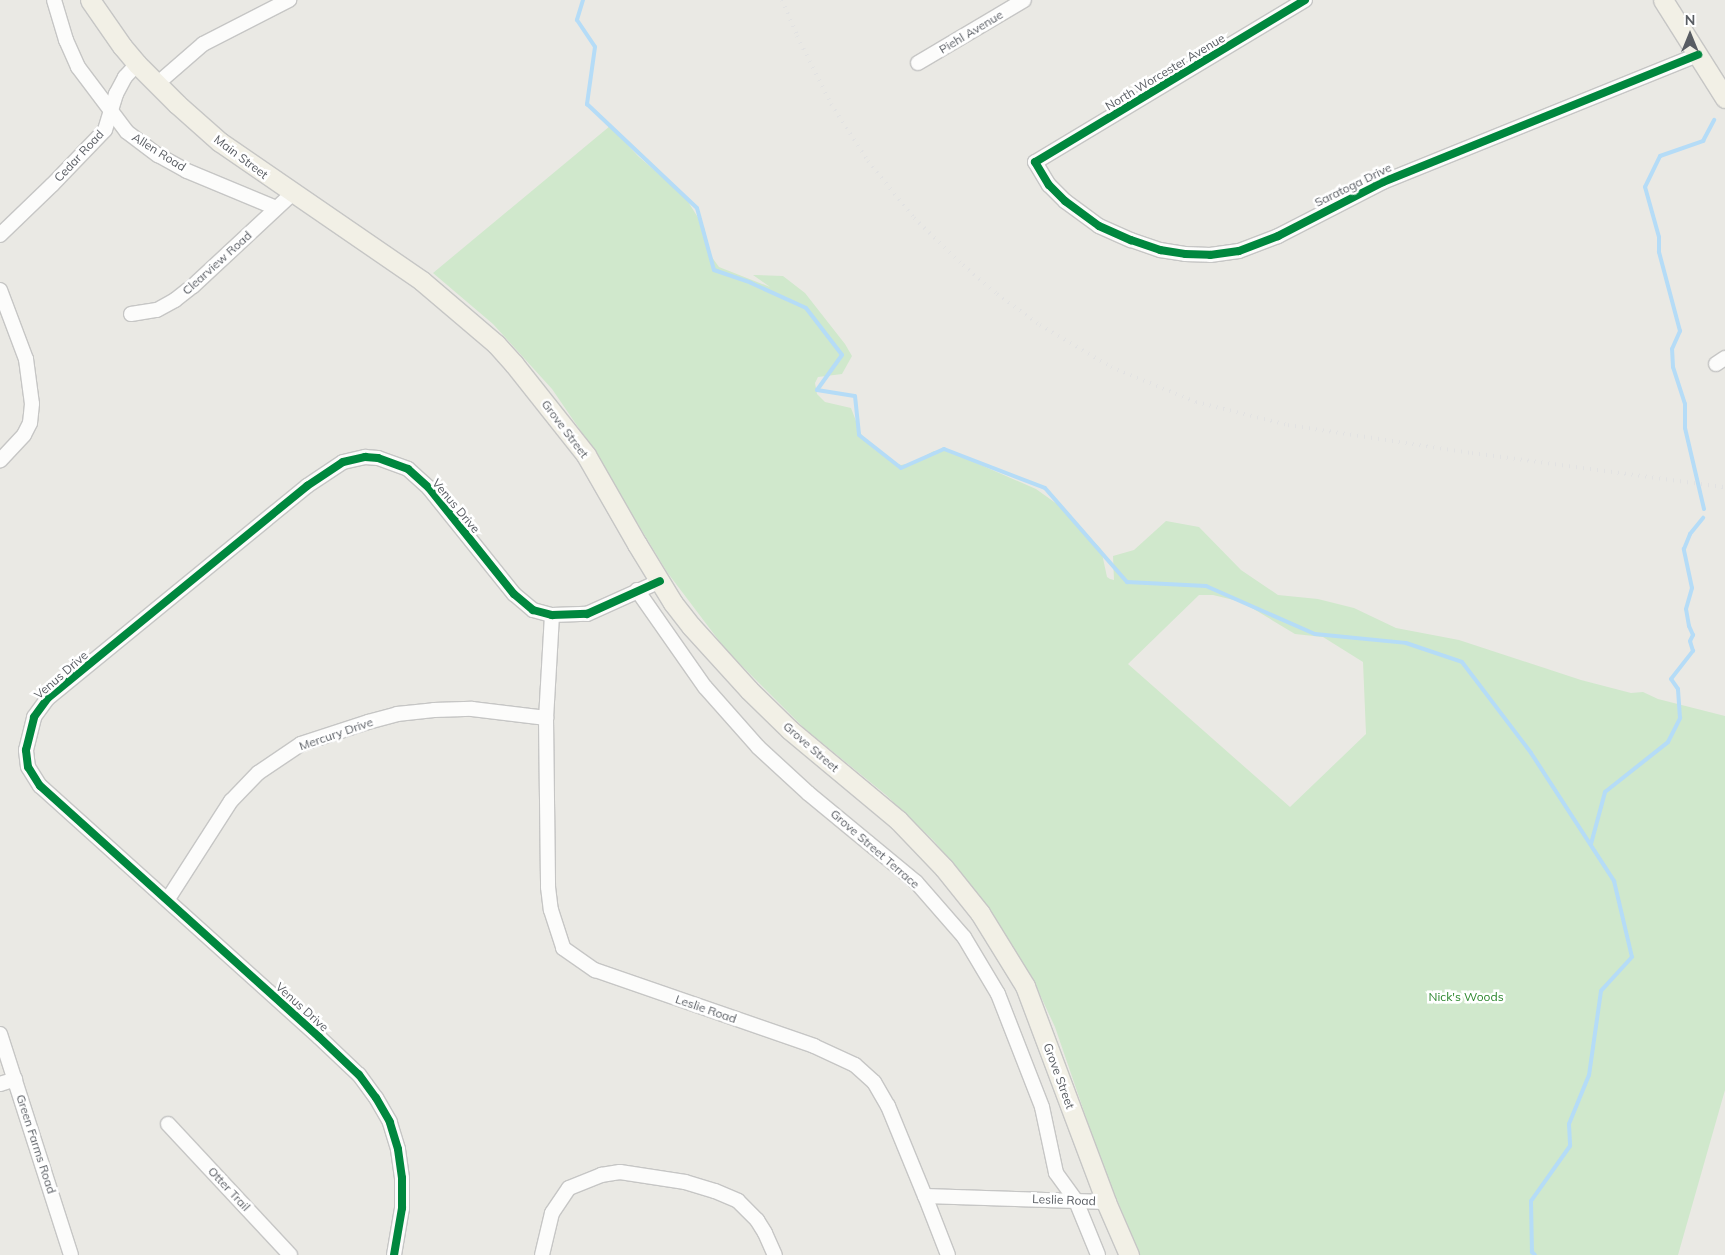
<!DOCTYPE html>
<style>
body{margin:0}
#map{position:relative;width:1725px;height:1255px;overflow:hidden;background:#eae9e4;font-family:Mulish,sans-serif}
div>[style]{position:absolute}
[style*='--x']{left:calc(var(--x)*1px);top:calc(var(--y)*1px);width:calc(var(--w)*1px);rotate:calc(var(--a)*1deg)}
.green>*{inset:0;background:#d0e8cc}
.stream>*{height:4px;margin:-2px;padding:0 2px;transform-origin:2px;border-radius:2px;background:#b5dcf7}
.roads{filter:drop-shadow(1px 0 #c6c6c5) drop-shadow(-1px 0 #c6c6c5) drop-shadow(0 1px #c6c6c5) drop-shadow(0 -1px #c6c6c5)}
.minor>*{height:14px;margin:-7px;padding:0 7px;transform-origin:7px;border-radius:7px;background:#fcfcfb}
.major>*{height:19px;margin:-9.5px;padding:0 9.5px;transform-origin:9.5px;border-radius:9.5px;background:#f2f0e6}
.rail>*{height:4px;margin-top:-2px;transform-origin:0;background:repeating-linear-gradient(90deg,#e2e2e2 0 1px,transparent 0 7px)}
.cycleway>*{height:8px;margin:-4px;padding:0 4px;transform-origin:4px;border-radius:4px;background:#00873e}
span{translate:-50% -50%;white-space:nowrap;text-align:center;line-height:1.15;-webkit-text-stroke:5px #fff;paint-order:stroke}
.street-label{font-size:12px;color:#595d63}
.park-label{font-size:12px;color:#2c872e}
.north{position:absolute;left:1665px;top:10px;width:50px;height:50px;-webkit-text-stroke:4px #fff;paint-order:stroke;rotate:0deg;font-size:14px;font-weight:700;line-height:20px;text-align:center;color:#595d63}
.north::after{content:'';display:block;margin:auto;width:18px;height:22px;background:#595d63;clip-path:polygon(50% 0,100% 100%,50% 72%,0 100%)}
</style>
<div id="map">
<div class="green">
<i style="clip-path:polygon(evenodd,610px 126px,638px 156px,685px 197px,704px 227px,711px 256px,719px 267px,770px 287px,753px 275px,783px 276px,805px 293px,845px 344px,852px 356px,842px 374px,818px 377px,815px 383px,817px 394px,825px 402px,851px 408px,861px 434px,874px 449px,892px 462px,901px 465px,912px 463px,934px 451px,949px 451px,1036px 489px,1057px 504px,1101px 549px,1107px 577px,1110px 579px,1114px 580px,1113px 556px,1134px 550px,1166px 521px,1199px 527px,1241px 570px,1278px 595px,1318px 599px,1354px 608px,1396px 628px,1459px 640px,1581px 680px,1631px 693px,1643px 692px,1658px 699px,1725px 716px,1725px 1090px,1678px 1255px,1140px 1255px,1101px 1161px,1055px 1027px,1034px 982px,987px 906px,934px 841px,886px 795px,804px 728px,726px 650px,667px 572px,587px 440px,552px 389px,493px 324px,433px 273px,610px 126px,1199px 595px,1213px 595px,1242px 602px,1295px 634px,1323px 637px,1363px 662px,1366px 734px,1290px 807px,1128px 664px,1199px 595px)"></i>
</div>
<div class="stream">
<i style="--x:583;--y:0;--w:21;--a:107"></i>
<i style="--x:577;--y:20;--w:32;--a:56"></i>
<i style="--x:595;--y:47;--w:58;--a:98"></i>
<i style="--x:587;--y:104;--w:151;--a:43.4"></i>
<i style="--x:697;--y:208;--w:64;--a:74.7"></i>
<i style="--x:714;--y:270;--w:39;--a:19"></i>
<i style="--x:751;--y:283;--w:60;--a:24.4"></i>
<i style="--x:806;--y:308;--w:59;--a:52.5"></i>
<i style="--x:842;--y:355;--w:43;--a:125.5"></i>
<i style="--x:817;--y:390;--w:38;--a:9"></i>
<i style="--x:855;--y:396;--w:39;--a:84"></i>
<i style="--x:859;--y:435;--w:53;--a:38.2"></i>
<i style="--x:901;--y:468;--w:47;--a:-23.8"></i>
<i style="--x:944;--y:449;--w:108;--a:21.1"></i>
<i style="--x:1045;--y:488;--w:125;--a:48.9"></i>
<i style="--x:1127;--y:582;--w:79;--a:2.9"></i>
<i style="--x:1206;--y:586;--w:119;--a:23.8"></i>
<i style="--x:1315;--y:634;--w:91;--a:5.6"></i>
<i style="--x:1406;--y:643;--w:59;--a:18.7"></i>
<i style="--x:1462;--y:662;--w:114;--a:52.8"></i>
<i style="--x:1531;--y:753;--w:153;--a:57"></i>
<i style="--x:1614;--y:881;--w:78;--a:76.7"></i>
<i style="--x:1632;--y:957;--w:46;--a:132.4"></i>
<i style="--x:1601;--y:991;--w:85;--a:98.1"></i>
<i style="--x:1589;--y:1075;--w:53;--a:112.2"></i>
<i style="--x:1569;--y:1124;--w:22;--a:87"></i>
<i style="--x:1570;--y:1146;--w:67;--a:125.3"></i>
<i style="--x:1531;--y:1201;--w:51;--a:88.9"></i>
<i style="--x:1532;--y:1252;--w:4;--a:45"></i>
<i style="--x:1704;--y:509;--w:83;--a:-103.2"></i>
<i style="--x:1685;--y:428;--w:24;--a:-90"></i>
<i style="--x:1685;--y:404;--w:39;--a:-108"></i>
<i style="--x:1673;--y:367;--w:18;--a:-93"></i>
<i style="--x:1672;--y:349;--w:20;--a:-66"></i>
<i style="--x:1680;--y:331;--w:82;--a:-104.9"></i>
<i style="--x:1659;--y:252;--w:15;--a:-90"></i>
<i style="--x:1659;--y:237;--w:52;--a:-105.6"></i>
<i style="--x:1645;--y:187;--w:34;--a:-64"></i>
<i style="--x:1660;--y:156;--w:46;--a:-19.2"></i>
<i style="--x:1703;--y:141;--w:24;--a:-62"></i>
<i style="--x:1591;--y:844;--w:54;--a:-74.9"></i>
<i style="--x:1605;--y:792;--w:80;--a:-38.4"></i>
<i style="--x:1668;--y:742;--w:27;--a:-63"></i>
<i style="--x:1680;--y:718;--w:29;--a:-94"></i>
<i style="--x:1678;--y:689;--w:12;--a:-125"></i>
<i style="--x:1671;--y:679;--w:36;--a:-52"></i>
<i style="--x:1693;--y:651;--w:10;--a:-107"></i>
<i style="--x:1690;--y:641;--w:7;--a:-63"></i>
<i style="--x:1693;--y:635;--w:10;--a:-114"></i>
<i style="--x:1689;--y:626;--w:17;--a:-100"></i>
<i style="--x:1686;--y:609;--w:22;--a:-74"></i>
<i style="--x:1692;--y:588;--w:40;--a:-102"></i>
<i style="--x:1684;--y:549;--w:16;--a:-68"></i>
<i style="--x:1690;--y:534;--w:21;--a:-51"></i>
</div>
<div class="roads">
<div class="minor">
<i style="--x:54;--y:0;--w:42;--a:73.3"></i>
<i style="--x:66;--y:40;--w:30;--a:66"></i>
<i style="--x:78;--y:67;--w:81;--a:53"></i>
<i style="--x:127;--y:132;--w:39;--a:37"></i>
<i style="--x:158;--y:155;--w:33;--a:29"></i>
<i style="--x:187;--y:171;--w:96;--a:22.6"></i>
<i style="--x:1305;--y:0;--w:315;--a:149"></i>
<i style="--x:1035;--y:162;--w:27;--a:59"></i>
<i style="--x:1049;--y:185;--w:23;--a:45"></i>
<i style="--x:1065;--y:201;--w:42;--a:36.3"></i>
<i style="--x:1099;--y:226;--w:35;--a:24"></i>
<i style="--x:1131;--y:240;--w:31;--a:19"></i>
<i style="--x:1160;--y:250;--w:25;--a:9"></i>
<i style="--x:1185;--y:254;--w:25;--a:2"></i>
<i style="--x:1210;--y:255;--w:29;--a:-8"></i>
<i style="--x:1239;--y:251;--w:42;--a:-21"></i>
<i style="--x:1278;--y:236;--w:118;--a:-27.2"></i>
<i style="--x:1383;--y:182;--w:340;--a:-22"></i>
<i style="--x:918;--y:63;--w:123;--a:-30.7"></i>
<i style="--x:157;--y:84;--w:61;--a:-41"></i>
<i style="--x:203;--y:44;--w:97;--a:-27.1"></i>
<i style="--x:0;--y:235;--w:72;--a:-43.9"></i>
<i style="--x:52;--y:185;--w:76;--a:-46.1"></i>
<i style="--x:105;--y:130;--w:38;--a:-73"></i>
<i style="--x:116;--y:94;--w:19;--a:-62"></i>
<i style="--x:125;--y:77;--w:18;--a:-47"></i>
<i style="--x:0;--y:290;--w:74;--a:69.4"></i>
<i style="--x:26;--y:359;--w:45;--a:82.4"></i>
<i style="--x:32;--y:404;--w:19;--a:96"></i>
<i style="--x:30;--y:423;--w:13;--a:117"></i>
<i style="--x:24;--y:435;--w:35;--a:133"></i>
<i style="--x:131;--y:314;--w:26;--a:-9"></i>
<i style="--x:157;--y:310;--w:21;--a:-29"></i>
<i style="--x:175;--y:300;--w:23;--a:-38"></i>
<i style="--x:193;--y:286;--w:137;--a:-42.9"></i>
<i style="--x:1716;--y:364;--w:11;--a:-34"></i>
<i style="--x:637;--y:590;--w:118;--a:55"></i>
<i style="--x:705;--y:687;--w:80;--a:48.5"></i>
<i style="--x:758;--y:747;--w:68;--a:42.6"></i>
<i style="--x:808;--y:793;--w:140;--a:39.5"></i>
<i style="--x:916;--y:882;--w:73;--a:48.9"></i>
<i style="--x:964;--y:937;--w:66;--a:59.2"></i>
<i style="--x:998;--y:994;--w:121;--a:68.7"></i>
<i style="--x:1042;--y:1107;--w:67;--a:78"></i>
<i style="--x:1056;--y:1173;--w:34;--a:54"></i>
<i style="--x:1076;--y:1201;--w:58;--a:67.8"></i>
<i style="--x:552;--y:615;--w:103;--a:93.3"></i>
<i style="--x:546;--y:718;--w:169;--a:89.3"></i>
<i style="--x:548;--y:887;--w:23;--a:83"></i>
<i style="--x:551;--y:910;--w:40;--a:72"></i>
<i style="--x:563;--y:948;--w:39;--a:35"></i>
<i style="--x:595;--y:970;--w:232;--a:19.1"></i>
<i style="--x:814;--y:1046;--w:45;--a:24.9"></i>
<i style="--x:855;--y:1065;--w:25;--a:42"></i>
<i style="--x:874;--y:1082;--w:28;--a:60"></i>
<i style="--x:888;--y:1106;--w:97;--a:67.7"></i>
<i style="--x:925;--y:1196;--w:181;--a:1.9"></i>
<i style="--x:168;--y:899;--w:117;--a:-57.3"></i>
<i style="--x:231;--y:801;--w:39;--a:-46"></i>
<i style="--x:258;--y:773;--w:52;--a:-34"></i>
<i style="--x:301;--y:744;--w:71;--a:-18.2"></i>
<i style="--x:368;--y:722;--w:30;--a:-15"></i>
<i style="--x:397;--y:714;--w:37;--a:-6"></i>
<i style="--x:434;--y:710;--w:38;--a:-2"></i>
<i style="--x:472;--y:709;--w:75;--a:6.9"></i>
<i style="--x:0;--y:1034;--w:232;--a:72.2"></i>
<i style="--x:0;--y:1084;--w:16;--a:-18"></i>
<i style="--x:168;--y:1124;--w:179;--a:47"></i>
<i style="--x:925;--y:1196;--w:63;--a:68.7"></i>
<i style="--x:394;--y:1255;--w:48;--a:-80.3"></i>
<i style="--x:402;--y:1208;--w:30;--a:-90"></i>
<i style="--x:402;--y:1178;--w:29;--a:-98"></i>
<i style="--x:398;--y:1149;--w:28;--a:-107"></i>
<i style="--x:390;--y:1122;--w:28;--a:-120"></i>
<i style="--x:376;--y:1098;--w:29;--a:-126"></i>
<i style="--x:359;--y:1075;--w:55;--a:-136.5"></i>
<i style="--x:319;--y:1037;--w:375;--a:-138"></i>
<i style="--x:40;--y:786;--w:22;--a:-122"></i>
<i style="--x:28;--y:767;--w:17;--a:-97"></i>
<i style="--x:26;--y:750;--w:34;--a:-76"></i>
<i style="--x:34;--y:717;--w:24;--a:-54"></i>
<i style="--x:48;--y:698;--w:335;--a:-39.3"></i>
<i style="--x:307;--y:486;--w:43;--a:-33.7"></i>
<i style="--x:343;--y:462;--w:23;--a:-13"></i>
<i style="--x:365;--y:457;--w:13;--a:4"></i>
<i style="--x:378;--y:458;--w:32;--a:20"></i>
<i style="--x:408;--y:469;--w:28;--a:42"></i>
<i style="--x:429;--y:488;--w:136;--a:51.3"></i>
<i style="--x:514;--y:594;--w:25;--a:40"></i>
<i style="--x:533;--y:610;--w:20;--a:15"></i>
<i style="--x:552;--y:615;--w:35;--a:-2"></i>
<i style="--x:587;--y:614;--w:80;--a:-24.3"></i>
<i style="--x:542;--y:1255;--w:43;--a:-76.6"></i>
<i style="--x:552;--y:1213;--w:30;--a:-56"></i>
<i style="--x:569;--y:1188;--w:35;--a:-22"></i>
<i style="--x:601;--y:1175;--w:19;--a:-9"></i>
<i style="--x:620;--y:1172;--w:66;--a:8.7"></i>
<i style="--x:685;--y:1182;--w:31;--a:17"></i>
<i style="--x:715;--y:1191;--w:25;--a:23"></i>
<i style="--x:738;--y:1201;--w:27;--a:45"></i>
<i style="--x:757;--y:1220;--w:15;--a:58"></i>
<i style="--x:765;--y:1233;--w:24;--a:66"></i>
</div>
<div class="major">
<i style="--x:90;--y:0;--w:56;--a:55.2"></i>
<i style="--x:122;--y:46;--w:23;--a:50"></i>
<i style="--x:137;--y:64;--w:57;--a:45"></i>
<i style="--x:177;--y:104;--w:57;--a:41.5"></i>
<i style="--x:220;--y:142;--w:245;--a:34.5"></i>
<i style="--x:422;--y:281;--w:97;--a:40.4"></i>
<i style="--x:496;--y:344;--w:27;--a:48"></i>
<i style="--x:514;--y:364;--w:116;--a:51.6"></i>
<i style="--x:586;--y:455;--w:103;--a:60.2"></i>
<i style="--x:637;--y:544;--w:69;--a:58.6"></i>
<i style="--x:673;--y:603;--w:29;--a:52"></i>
<i style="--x:691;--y:626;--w:86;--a:47.8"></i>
<i style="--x:749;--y:690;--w:57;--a:44.3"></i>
<i style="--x:790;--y:730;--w:141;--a:39.8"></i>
<i style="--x:898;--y:820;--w:66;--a:46.2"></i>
<i style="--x:944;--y:868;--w:58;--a:51.3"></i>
<i style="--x:980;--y:913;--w:86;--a:58.3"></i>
<i style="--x:1025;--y:986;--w:231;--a:69.4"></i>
<i style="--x:1106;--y:1202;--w:58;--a:66.5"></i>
<i style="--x:1663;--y:0;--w:116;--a:57.7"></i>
</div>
</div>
<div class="rail">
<i style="--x:782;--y:0;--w:39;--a:67"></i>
<i style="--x:797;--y:36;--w:76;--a:63.4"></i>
<i style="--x:831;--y:104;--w:68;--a:57"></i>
<i style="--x:868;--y:161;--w:73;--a:51.1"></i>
<i style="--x:914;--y:218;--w:68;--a:43.8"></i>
<i style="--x:963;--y:265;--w:45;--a:40.5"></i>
<i style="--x:997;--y:294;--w:53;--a:35.8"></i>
<i style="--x:1040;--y:325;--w:82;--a:30.6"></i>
<i style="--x:1111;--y:367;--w:92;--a:22.4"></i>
<i style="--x:1196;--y:402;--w:95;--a:14"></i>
<i style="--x:1288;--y:425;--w:186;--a:8.7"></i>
<i style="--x:1472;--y:453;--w:255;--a:7.7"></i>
</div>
<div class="cycleway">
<i style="--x:1305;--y:0;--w:315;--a:149"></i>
<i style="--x:1035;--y:162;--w:27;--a:59"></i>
<i style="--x:1049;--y:185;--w:23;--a:45"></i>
<i style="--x:1065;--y:201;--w:42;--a:36.3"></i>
<i style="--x:1099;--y:226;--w:35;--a:24"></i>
<i style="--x:1131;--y:240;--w:31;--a:19"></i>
<i style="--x:1160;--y:250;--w:25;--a:9"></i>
<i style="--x:1185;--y:254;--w:25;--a:2"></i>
<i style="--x:1210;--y:255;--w:29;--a:-8"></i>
<i style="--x:1239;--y:251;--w:42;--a:-21"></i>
<i style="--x:1278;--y:236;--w:118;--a:-27.2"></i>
<i style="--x:1383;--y:182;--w:340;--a:-22"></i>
<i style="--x:394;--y:1255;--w:48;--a:-80.3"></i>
<i style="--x:402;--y:1208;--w:30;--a:-90"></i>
<i style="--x:402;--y:1178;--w:29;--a:-98"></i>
<i style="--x:398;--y:1149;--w:28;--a:-107"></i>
<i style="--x:390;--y:1122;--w:28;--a:-120"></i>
<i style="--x:376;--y:1098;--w:29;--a:-126"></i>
<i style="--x:359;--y:1075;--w:55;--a:-136.5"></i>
<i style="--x:319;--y:1037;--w:375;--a:-138"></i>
<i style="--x:40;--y:786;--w:22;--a:-122"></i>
<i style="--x:28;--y:767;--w:17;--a:-97"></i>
<i style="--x:26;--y:750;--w:34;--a:-76"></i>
<i style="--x:34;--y:717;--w:24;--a:-54"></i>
<i style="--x:48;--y:698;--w:335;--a:-39.3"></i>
<i style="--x:307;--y:486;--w:43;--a:-33.7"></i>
<i style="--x:343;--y:462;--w:23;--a:-13"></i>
<i style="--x:365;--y:457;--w:13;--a:4"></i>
<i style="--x:378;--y:458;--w:32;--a:20"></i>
<i style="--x:408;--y:469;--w:28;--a:42"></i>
<i style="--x:429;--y:488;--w:136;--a:51.3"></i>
<i style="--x:514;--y:594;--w:25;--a:40"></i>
<i style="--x:533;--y:610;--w:20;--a:15"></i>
<i style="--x:552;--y:615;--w:35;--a:-2"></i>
<i style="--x:587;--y:614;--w:80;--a:-24.3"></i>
</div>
<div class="street-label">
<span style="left:971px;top:32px;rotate:-31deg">Piehl Avenue</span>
<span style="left:1165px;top:72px;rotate:-31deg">North Worcester Avenue</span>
<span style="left:159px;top:152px;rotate:32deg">Allen Road</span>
<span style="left:79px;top:156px;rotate:-47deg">Cedar Road</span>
<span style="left:241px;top:157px;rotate:37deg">Main Street</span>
<span style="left:1353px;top:185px;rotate:-26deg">Saratoga Drive</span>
<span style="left:217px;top:263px;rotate:-42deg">Clearview Road</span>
<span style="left:565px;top:429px;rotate:53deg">Grove Street</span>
<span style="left:456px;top:506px;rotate:50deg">Venus Drive</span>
<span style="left:61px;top:675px;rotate:-41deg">Venus Drive</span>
<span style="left:336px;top:734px;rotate:-19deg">Mercury Drive</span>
<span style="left:811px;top:747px;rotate:41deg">Grove Street</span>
<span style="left:875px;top:849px;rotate:41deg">Grove Street Terrace</span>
<span style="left:302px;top:1007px;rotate:42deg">Venus Drive</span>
<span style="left:706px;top:1009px;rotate:19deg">Leslie Road</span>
<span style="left:1059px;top:1076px;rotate:70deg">Grove Street</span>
<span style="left:36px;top:1144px;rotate:72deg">Green Farms Road</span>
<span style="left:229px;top:1189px;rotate:47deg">Otter Trail</span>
<span style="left:1064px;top:1200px;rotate:2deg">Leslie Road</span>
</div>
<div class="park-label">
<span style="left:1466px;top:997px">Nick's Woods</span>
</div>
<div class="north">N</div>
</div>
